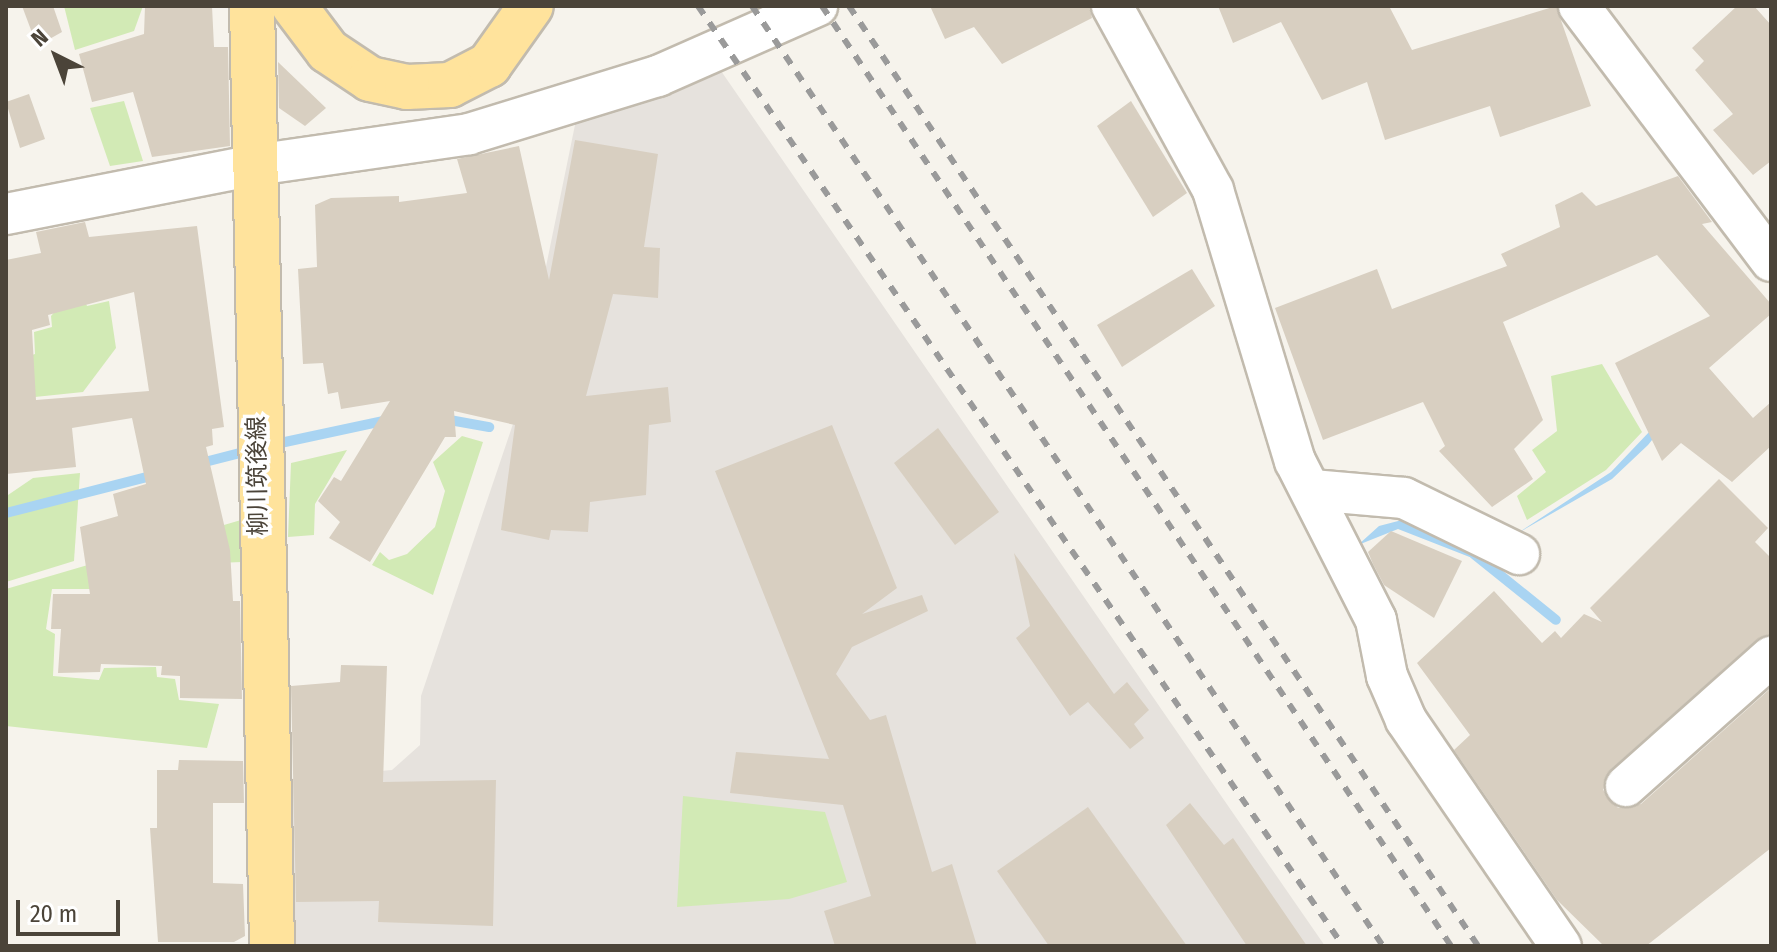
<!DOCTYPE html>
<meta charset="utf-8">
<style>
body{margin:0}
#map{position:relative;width:1777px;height:952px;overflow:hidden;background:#f6f3ec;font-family:"Fira Sans Condensed","Noto Sans JP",sans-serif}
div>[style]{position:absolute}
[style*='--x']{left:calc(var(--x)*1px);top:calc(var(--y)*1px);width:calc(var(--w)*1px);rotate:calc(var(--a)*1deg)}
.industrial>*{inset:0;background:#e6e2dd}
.green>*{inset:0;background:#d2eab5}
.water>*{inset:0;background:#a9d4f2}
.stream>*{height:10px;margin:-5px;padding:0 5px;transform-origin:5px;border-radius:5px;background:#a9d4f2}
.building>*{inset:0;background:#d8cfc1}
.roads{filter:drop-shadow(2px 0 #c2bbae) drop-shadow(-2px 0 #c2bbae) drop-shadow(0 2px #c2bbae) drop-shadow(0 -2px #c2bbae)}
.minor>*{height:40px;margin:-20px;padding:0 20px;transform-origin:20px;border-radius:20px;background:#fff}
.major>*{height:44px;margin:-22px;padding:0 22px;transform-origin:22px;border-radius:22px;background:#ffe39c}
.rail>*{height:6px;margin-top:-3px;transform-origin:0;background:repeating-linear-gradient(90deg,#9a9a9a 0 10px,transparent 0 20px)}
span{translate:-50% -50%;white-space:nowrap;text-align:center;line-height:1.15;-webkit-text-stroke:7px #fff;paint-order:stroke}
.street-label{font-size:24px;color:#4b4439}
.frame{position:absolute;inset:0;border:8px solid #4b4439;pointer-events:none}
.north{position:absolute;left:16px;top:16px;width:80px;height:80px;-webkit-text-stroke:6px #fff;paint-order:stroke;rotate:318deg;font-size:22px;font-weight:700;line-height:32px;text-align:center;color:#4b4439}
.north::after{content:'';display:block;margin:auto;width:28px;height:36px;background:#4b4439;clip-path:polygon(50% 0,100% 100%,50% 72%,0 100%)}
.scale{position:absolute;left:16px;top:900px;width:104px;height:36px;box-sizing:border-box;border:4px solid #4b4439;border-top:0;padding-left:10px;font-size:24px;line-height:28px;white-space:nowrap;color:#4b4439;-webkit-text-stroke:6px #fff;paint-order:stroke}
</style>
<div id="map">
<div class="industrial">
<i style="clip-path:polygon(719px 68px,1224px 800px,1325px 946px,282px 946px,278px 780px,392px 770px,420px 745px,421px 696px,515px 418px,576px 120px)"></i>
</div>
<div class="green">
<i style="clip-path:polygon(64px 6px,143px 6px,134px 31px,75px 50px)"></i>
<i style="clip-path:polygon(124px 101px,143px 161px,110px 166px,90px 108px)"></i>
<i style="clip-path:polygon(78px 285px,87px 306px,109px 301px,116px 348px,83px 392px,6px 400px,6px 364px,35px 354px,34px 332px,52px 327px,51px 316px)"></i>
<i style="clip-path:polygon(1602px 364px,1642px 432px,1606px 470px,1527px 520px,1517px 496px,1546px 472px,1532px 450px,1557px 431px,1551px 376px)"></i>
<i style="clip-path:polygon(462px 436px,483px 442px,433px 595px,372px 565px,380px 552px,389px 560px,407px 554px,435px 527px,445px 491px,433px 462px)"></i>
<i style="clip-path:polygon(347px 450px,315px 504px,314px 535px,288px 537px,291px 463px)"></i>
<i style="clip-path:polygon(80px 473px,74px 561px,6px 582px,8px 495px,33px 478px)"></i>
<i style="clip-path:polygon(241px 520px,242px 562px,141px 566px,105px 589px,52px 589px,46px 629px,55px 634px,53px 676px,99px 680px,104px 668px,156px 667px,157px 677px,175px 679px,179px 700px,219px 704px,207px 748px,6px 726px,6px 589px)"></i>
<i style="clip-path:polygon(683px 796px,825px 812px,847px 882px,789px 899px,677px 907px)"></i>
</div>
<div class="water">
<i style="clip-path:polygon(1650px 431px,1656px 435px,1648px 445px,1612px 479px,1518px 533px,1611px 472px)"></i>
<i style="clip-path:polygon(1402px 520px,1482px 554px,1485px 563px,1398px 529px,1358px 545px,1379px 526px)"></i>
</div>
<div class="stream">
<i style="--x:444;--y:419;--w:46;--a:10.1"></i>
<i style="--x:271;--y:445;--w:120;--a:-12.1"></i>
<i style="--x:197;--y:464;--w:57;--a:-14.3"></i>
<i style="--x:6;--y:513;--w:154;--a:-14.3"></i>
<i style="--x:1474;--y:554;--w:105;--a:38.8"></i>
</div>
<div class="building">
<i style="clip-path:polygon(22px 6px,53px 6px,62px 32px,37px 46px)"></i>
<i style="clip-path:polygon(145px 6px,212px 6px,214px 47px,228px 47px,230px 146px,152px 157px,133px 92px,92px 102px,79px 54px,144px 34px)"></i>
<i style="clip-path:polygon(930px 6px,1089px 6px,1092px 18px,1002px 64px,974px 27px,945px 39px)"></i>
<i style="clip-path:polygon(1218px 6px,1389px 6px,1412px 50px,1556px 6px,1591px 106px,1500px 137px,1490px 106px,1385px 140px,1367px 82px,1322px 100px,1281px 22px,1233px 43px)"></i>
<i style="clip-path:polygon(1737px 6px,1754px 6px,1771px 25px,1771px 161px,1753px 175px,1713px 130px,1733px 114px,1695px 70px,1704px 61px,1692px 48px)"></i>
<i style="clip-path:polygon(278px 62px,326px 108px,305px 126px,279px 108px)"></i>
<i style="clip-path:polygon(29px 94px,45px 139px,20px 148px,6px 102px)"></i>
<i style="clip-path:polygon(1131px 101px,1187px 193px,1153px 217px,1097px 126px)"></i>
<i style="clip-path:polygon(575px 140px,658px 154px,644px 247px,660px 248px,658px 298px,613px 294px,586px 396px,668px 387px,671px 422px,649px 425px,646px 495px,590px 502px,588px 532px,551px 530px,549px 540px,501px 530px,515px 425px,454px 411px,456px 437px,445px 437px,370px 562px,329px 538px,340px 522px,318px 501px,334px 477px,341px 481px,390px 401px,341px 409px,338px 392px,328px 394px,323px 363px,303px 364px,298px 269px,317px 267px,315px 205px,331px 198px,399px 196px,399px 202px,467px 193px,457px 159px,519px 146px,549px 280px)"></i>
<i style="clip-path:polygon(1678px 176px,1712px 222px,1702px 224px,1771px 304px,1771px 314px,1709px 368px,1753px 418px,1771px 402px,1771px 446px,1732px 482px,1681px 443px,1662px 461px,1615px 363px,1710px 316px,1657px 255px,1503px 322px,1543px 420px,1514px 449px,1533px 479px,1492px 507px,1439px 451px,1445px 446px,1423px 402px,1323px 440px,1275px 308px,1377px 269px,1392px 309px,1507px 266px,1501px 254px,1560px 227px,1555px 205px,1582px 192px,1596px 206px)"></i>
<i style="clip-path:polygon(evenodd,85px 222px,89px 237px,197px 226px,224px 427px,212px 429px,213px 445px,206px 447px,230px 550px,233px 601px,240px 601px,242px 699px,180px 698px,180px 676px,161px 675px,162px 666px,101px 664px,100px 672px,58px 673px,61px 629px,51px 629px,53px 594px,90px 594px,80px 527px,118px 516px,113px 494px,146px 484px,132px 418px,72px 428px,76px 467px,6px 474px,6px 260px,41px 253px,36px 232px,85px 222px,134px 292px,149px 391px,36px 400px,32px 330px,50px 325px,48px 315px,134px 292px)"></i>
<i style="clip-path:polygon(1192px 269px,1215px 306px,1122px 367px,1097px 325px)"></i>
<i style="clip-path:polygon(832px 425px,897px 588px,862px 614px,922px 595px,928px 611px,852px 647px,836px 674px,870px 720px,886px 715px,932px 872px,952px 864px,977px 946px,835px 946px,824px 911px,871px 896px,843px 805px,730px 793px,736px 752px,829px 759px,715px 471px)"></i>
<i style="clip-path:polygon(938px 428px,999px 512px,955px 545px,894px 463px)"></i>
<i style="clip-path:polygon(1719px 479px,1768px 528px,1755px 542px,1771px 558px,1771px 635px,1756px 640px,1611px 769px,1603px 790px,1618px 808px,1641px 804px,1771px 688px,1771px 848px,1646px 946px,1604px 946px,1557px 900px,1454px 750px,1470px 735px,1417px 663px,1494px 591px,1542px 643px,1555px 631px,1561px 638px,1584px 614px,1602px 622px,1590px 608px)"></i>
<i style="clip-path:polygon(1391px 531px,1462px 561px,1434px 618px,1384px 585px,1373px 564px,1368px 552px)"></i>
<i style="clip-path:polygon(1014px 553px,1114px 694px,1127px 682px,1149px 710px,1134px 724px,1144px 738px,1130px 749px,1088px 702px,1070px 716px,1016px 638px,1030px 626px)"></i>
<i style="clip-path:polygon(341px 665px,387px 666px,383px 782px,496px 780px,493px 926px,378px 922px,379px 901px,296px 902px,291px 686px,340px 682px)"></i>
<i style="clip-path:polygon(179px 760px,243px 761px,244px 803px,213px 803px,213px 883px,243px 884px,245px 936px,234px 942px,158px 942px,150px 828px,157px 828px,157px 770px,178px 770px)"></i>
<i style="clip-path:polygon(1190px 803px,1224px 845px,1233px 838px,1307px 946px,1247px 946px,1166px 825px)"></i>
<i style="clip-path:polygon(1088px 807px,1187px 946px,1049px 946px,997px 871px)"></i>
</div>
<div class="roads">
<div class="minor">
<i style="--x:1112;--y:6;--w:210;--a:61.2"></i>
<i style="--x:1213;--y:190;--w:283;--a:73.2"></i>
<i style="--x:1295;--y:461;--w:178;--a:63"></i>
<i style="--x:1376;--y:620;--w:57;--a:78.9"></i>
<i style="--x:1387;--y:676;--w:48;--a:66.6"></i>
<i style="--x:1406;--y:720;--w:274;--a:55.6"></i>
<i style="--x:1579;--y:6;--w:319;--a:53"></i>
<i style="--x:6;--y:214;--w:254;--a:-11.1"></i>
<i style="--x:255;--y:165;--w:216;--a:-8.2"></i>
<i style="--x:469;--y:134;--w:198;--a:-17.1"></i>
<i style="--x:658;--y:76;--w:174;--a:-23.8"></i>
<i style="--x:1312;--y:490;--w:92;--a:5"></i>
<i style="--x:1404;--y:498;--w:128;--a:26"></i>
<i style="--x:1626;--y:786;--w:194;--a:-41.7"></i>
</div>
<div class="major">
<i style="--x:252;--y:6;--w:940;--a:88.78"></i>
<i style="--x:294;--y:6;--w:56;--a:52.9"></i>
<i style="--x:328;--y:51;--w:50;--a:33.7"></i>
<i style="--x:370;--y:79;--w:38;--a:12"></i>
<i style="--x:407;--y:87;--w:43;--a:-2.7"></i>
<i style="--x:450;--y:85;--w:44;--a:-27.1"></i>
<i style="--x:489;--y:65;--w:72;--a:-54.6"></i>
</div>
</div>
<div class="rail">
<i style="--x:698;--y:6;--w:1140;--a:55.54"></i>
<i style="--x:752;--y:6;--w:1132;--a:56.13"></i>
<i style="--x:822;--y:6;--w:1131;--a:56.21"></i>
<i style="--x:849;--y:6;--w:1131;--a:56.21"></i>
</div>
<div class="street-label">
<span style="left:258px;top:476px;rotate:-91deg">柳川筑後線</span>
</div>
<div class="frame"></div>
<div class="north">N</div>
<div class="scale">20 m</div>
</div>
